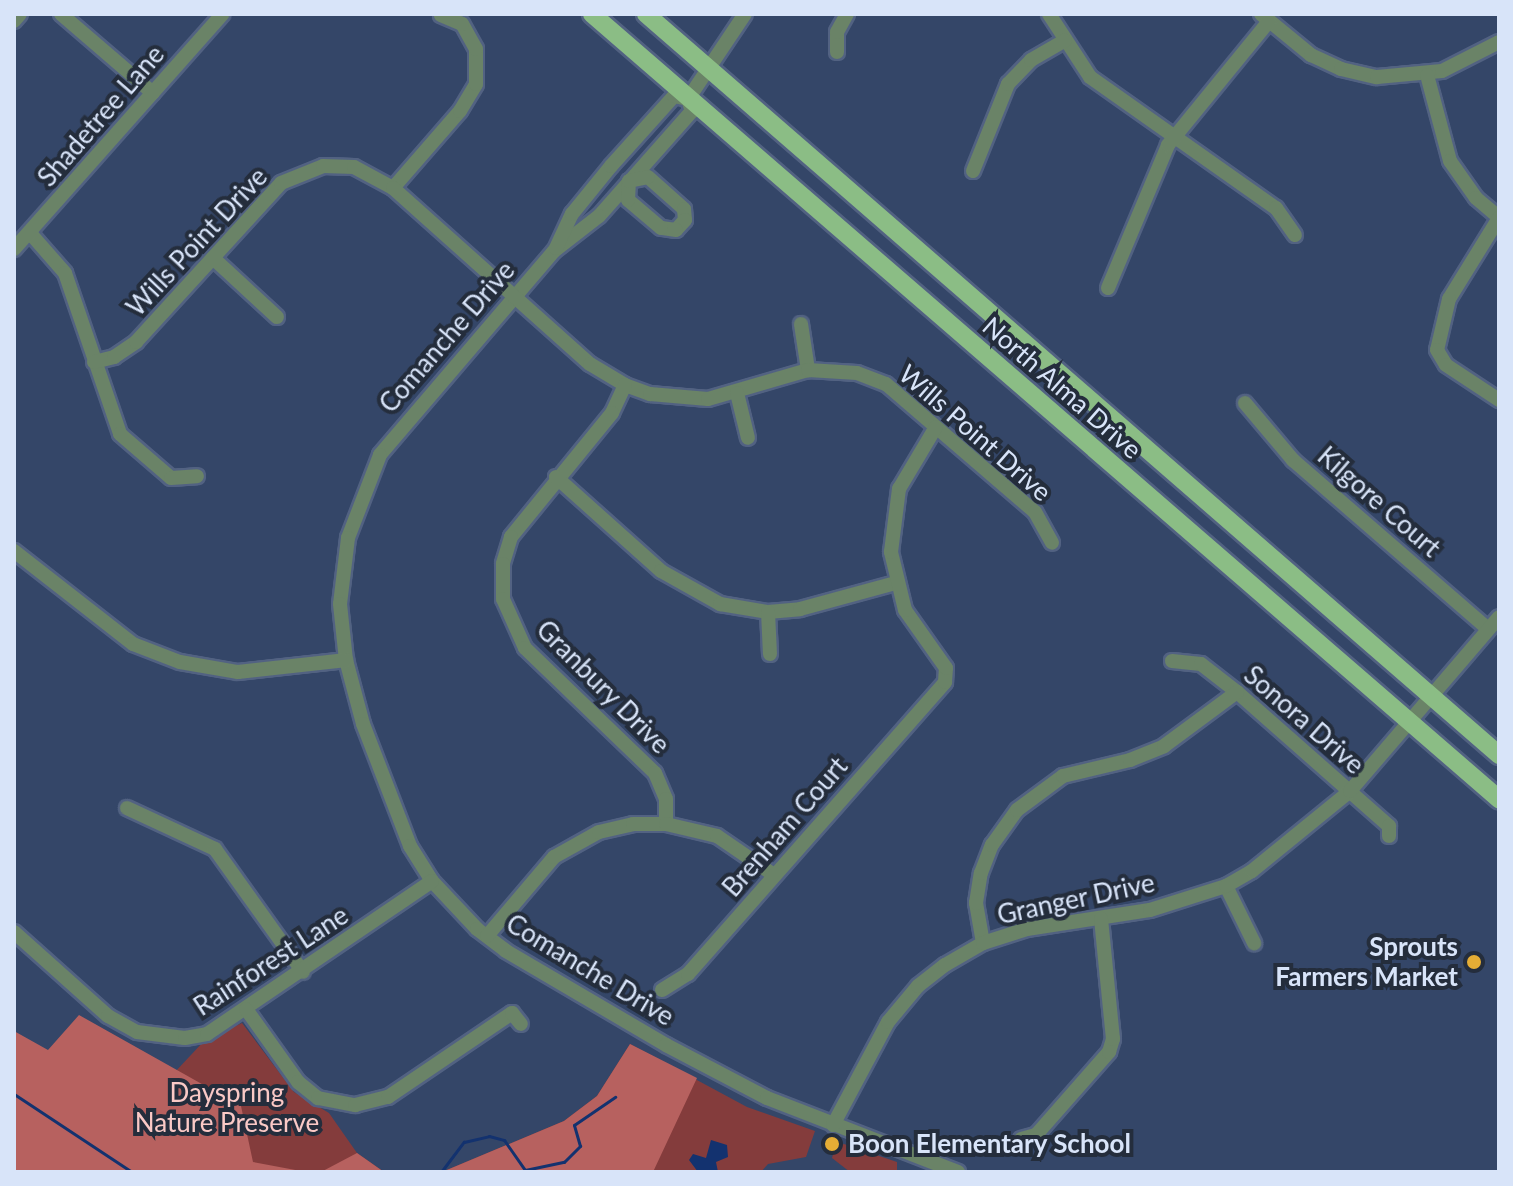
<!DOCTYPE html>
<style>
body{margin:0}
#map{position:relative;width:1513px;height:1186px;overflow:hidden;background:#344668;font-family:Lato,sans-serif}
div>[style]{position:absolute}
[style*='--x']{left:calc(var(--x)*1px);top:calc(var(--y)*1px);width:calc(var(--w)*1px);rotate:calc(var(--a)*1deg)}
.green>*{inset:0;background:#843c3c}
.forest>*{inset:0;background:#b7615f}
.water>*{inset:0;background:#13326f}
.stream>*{height:3px;margin:-1.5px;padding:0 1.5px;transform-origin:1.5px;border-radius:1.5px;background:#13326f}
.roads{filter:drop-shadow(2px 0 #526282) drop-shadow(-2px 0 #526282) drop-shadow(0 2px #526282) drop-shadow(0 -2px #526282)}
.minor>*{height:14px;margin:-7px;padding:0 7px;transform-origin:7px;border-radius:7px;background:#6a8367}
.major>*{height:18px;margin:-9px;padding:0 9px;transform-origin:9px;border-radius:9px;background:#8bbd85}
.dots>*{width:22px;height:22px;translate:-50% -50%;box-sizing:border-box;border:4px solid #242d3c;border-radius:50%}
span{translate:-50% -50%;white-space:nowrap;text-align:center;line-height:1.15;-webkit-text-stroke:8px #242d3c;paint-order:stroke}
.street-label{font-size:26px;color:#d8e4f9}
.poi-label{font-size:26px;color:#d8e4f9;font-weight:700}
.right{translate:-100% -50%;text-align:right}
.left{translate:0 -50%;text-align:left}
.park-label{font-size:26px;color:#fac9c6}
.frame{position:absolute;inset:0;border:16px solid #d8e4f9;pointer-events:none}
</style>
<div id="map">
<div class="green">
<i style="clip-path:polygon(242px 1023px,294px 1092px,329px 1113px,357px 1153px,384px 1172px,81px 1172px,205px 1040px)"></i>
<i style="clip-path:polygon(630px 1044px,747px 1107px,815px 1131px,806px 1157px,768px 1164px,761px 1172px,442px 1172px,564px 1121px,597px 1096px)"></i>
<i style="clip-path:polygon(844px 1144px,897px 1162px,897px 1172px,850px 1172px,832px 1158px,835px 1147px)"></i>
</div>
<div class="forest">
<i style="clip-path:polygon(79px 1015px,241px 1106px,253px 1162px,306px 1172px,14px 1172px,14px 1031px,48px 1050px)"></i>
<i style="clip-path:polygon(630px 1044px,697px 1078px,653px 1172px,442px 1172px,564px 1121px,597px 1096px)"></i>
<i style="clip-path:polygon(357px 1153px,384px 1172px,321px 1172px)"></i>
</div>
<div class="water">
<i style="clip-path:polygon(711px 1140px,727px 1145px,728px 1157px,716px 1162px,718px 1172px,698px 1172px,689px 1160px,693px 1154px,706px 1158px)"></i>
</div>
<div class="stream">
<i style="--x:14;--y:1094;--w:141;--a:33.5"></i>
<i style="--x:441;--y:1172;--w:38;--a:-53"></i>
<i style="--x:464;--y:1142;--w:26;--a:-13"></i>
<i style="--x:489;--y:1136;--w:16;--a:15"></i>
<i style="--x:504;--y:1140;--w:37;--a:55"></i>
<i style="--x:525;--y:1170;--w:40;--a:-12"></i>
<i style="--x:564;--y:1162;--w:23;--a:-45"></i>
<i style="--x:580;--y:1146;--w:22;--a:-106"></i>
<i style="--x:574;--y:1125;--w:50;--a:-34.3"></i>
</div>
<div class="roads">
<div class="minor">
<i style="--x:61;--y:14;--w:121;--a:40.7"></i>
<i style="--x:1049;--y:14;--w:75;--a:56.9"></i>
<i style="--x:1090;--y:77;--w:228;--a:35.2"></i>
<i style="--x:1276;--y:208;--w:33;--a:55"></i>
<i style="--x:1261;--y:14;--w:65;--a:39.4"></i>
<i style="--x:1311;--y:55;--w:33;--a:25"></i>
<i style="--x:1341;--y:69;--w:37;--a:13"></i>
<i style="--x:1377;--y:77;--w:65;--a:-5.3"></i>
<i style="--x:1442;--y:71;--w:64;--a:-27"></i>
<i style="--x:14;--y:21;--w:9;--a:-49"></i>
<i style="--x:837;--y:52;--w:20;--a:-90"></i>
<i style="--x:837;--y:32;--w:21;--a:-61"></i>
<i style="--x:1427;--y:75;--w:89;--a:75"></i>
<i style="--x:1450;--y:161;--w:45;--a:54.9"></i>
<i style="--x:1476;--y:198;--w:30;--a:40"></i>
<i style="--x:688;--y:99;--w:13;--a:72"></i>
<i style="--x:692;--y:111;--w:140;--a:131.5"></i>
<i style="--x:599;--y:216;--w:57;--a:142.1"></i>
<i style="--x:554;--y:251;--w:268;--a:130.5"></i>
<i style="--x:380;--y:455;--w:89;--a:111.1"></i>
<i style="--x:348;--y:538;--w:66;--a:96.9"></i>
<i style="--x:340;--y:604;--w:56;--a:83.9"></i>
<i style="--x:346;--y:660;--w:66;--a:75.1"></i>
<i style="--x:363;--y:724;--w:131;--a:68.9"></i>
<i style="--x:410;--y:846;--w:41;--a:57.8"></i>
<i style="--x:432;--y:881;--w:66;--a:46.8"></i>
<i style="--x:477;--y:929;--w:36;--a:37"></i>
<i style="--x:506;--y:951;--w:186;--a:30.4"></i>
<i style="--x:666;--y:1045;--w:114;--a:27.7"></i>
<i style="--x:767;--y:1098;--w:205;--a:21.2"></i>
<i style="--x:688;--y:99;--w:102;--a:-56.2"></i>
<i style="--x:973;--y:171;--w:94;--a:-68.1"></i>
<i style="--x:1008;--y:84;--w:33;--a:-46"></i>
<i style="--x:1031;--y:60;--w:39;--a:-30"></i>
<i style="--x:648;--y:177;--w:48;--a:41.6"></i>
<i style="--x:684;--y:209;--w:11;--a:85"></i>
<i style="--x:685;--y:220;--w:13;--a:132"></i>
<i style="--x:676;--y:230;--w:15;--a:-172"></i>
<i style="--x:661;--y:228;--w:43;--a:-139.7"></i>
<i style="--x:628;--y:200;--w:19;--a:-87"></i>
<i style="--x:629;--y:181;--w:19;--a:-12"></i>
<i style="--x:393;--y:188;--w:102;--a:-49"></i>
<i style="--x:460;--y:111;--w:31;--a:-59"></i>
<i style="--x:476;--y:84;--w:35;--a:-90"></i>
<i style="--x:476;--y:49;--w:29;--a:-119"></i>
<i style="--x:462;--y:24;--w:23;--a:-157"></i>
<i style="--x:1499;--y:218;--w:95;--a:121.7"></i>
<i style="--x:1449;--y:299;--w:52;--a:103.2"></i>
<i style="--x:1437;--y:350;--w:17;--a:59"></i>
<i style="--x:1446;--y:365;--w:64;--a:33.4"></i>
<i style="--x:30;--y:233;--w:53;--a:48.8"></i>
<i style="--x:65;--y:273;--w:170;--a:71.1"></i>
<i style="--x:120;--y:434;--w:67;--a:40.8"></i>
<i style="--x:171;--y:478;--w:26;--a:-4"></i>
<i style="--x:556;--y:248;--w:38;--a:-65"></i>
<i style="--x:572;--y:214;--w:62;--a:-50.9"></i>
<i style="--x:611;--y:166;--w:94;--a:-48"></i>
<i style="--x:674;--y:96;--w:14;--a:12"></i>
<i style="--x:14;--y:249;--w:314;--a:-48.4"></i>
<i style="--x:213;--y:258;--w:87;--a:42.7"></i>
<i style="--x:1108;--y:288;--w:155;--a:-67.2"></i>
<i style="--x:1168;--y:145;--w:160;--a:-50.8"></i>
<i style="--x:801;--y:324;--w:47;--a:81.3"></i>
<i style="--x:94;--y:362;--w:21;--a:-14"></i>
<i style="--x:114;--y:357;--w:27;--a:-34"></i>
<i style="--x:136;--y:342;--w:215;--a:-47.6"></i>
<i style="--x:281;--y:183;--w:45;--a:-22"></i>
<i style="--x:323;--y:166;--w:31;--a:2"></i>
<i style="--x:354;--y:167;--w:44;--a:28.3"></i>
<i style="--x:393;--y:188;--w:264;--a:41.8"></i>
<i style="--x:590;--y:364;--w:41;--a:31"></i>
<i style="--x:625;--y:385;--w:27;--a:20"></i>
<i style="--x:650;--y:394;--w:58;--a:4.9"></i>
<i style="--x:708;--y:399;--w:104;--a:-16.2"></i>
<i style="--x:808;--y:370;--w:49;--a:3.5"></i>
<i style="--x:857;--y:373;--w:31;--a:21"></i>
<i style="--x:886;--y:384;--w:196;--a:40.7"></i>
<i style="--x:1035;--y:512;--w:35;--a:61"></i>
<i style="--x:625;--y:385;--w:31;--a:115"></i>
<i style="--x:612;--y:413;--w:160;--a:129.2"></i>
<i style="--x:511;--y:537;--w:28;--a:107"></i>
<i style="--x:503;--y:564;--w:35;--a:90"></i>
<i style="--x:503;--y:599;--w:54;--a:65.8"></i>
<i style="--x:525;--y:648;--w:180;--a:43.9"></i>
<i style="--x:655;--y:773;--w:28;--a:67"></i>
<i style="--x:666;--y:799;--w:25;--a:90"></i>
<i style="--x:737;--y:393;--w:46;--a:76.3"></i>
<i style="--x:1245;--y:403;--w:75;--a:49.9"></i>
<i style="--x:1293;--y:460;--w:258;--a:40.9"></i>
<i style="--x:556;--y:477;--w:141;--a:41.8"></i>
<i style="--x:661;--y:571;--w:68;--a:29.2"></i>
<i style="--x:720;--y:604;--w:49;--a:9.5"></i>
<i style="--x:768;--y:612;--w:32;--a:-5"></i>
<i style="--x:800;--y:609;--w:99;--a:-15.2"></i>
<i style="--x:14;--y:551;--w:151;--a:38"></i>
<i style="--x:133;--y:644;--w:50;--a:21"></i>
<i style="--x:180;--y:662;--w:59;--a:9.8"></i>
<i style="--x:238;--y:672;--w:109;--a:-6.3"></i>
<i style="--x:768;--y:612;--w:42;--a:87.3"></i>
<i style="--x:1172;--y:661;--w:29;--a:6"></i>
<i style="--x:1201;--y:664;--w:46;--a:37.9"></i>
<i style="--x:1237;--y:692;--w:203;--a:41.4"></i>
<i style="--x:1389;--y:826;--w:10;--a:90"></i>
<i style="--x:127;--y:808;--w:97;--a:25"></i>
<i style="--x:215;--y:849;--w:151;--a:54.4"></i>
<i style="--x:1226;--y:886;--w:64;--a:63.8"></i>
<i style="--x:14;--y:932;--w:126;--a:41.8"></i>
<i style="--x:108;--y:1016;--w:33;--a:29"></i>
<i style="--x:137;--y:1032;--w:48;--a:7.1"></i>
<i style="--x:185;--y:1038;--w:22;--a:-10"></i>
<i style="--x:207;--y:1034;--w:272;--a:-34.2"></i>
<i style="--x:487;--y:936;--w:104;--a:-49.7"></i>
<i style="--x:554;--y:857;--w:51;--a:-29.1"></i>
<i style="--x:599;--y:832;--w:35;--a:-13"></i>
<i style="--x:633;--y:824;--w:33;--a:0"></i>
<i style="--x:666;--y:824;--w:52;--a:13.2"></i>
<i style="--x:717;--y:836;--w:69;--a:34.4"></i>
<i style="--x:983;--y:943;--w:41;--a:-99.9"></i>
<i style="--x:976;--y:903;--w:30;--a:-81"></i>
<i style="--x:981;--y:873;--w:30;--a:-69"></i>
<i style="--x:992;--y:845;--w:43;--a:-54.5"></i>
<i style="--x:1017;--y:810;--w:57;--a:-36.5"></i>
<i style="--x:1063;--y:776;--w:69;--a:-13.4"></i>
<i style="--x:1130;--y:760;--w:37;--a:-22"></i>
<i style="--x:1164;--y:746;--w:91;--a:-36.5"></i>
<i style="--x:662;--y:990;--w:31;--a:-32"></i>
<i style="--x:688;--y:974;--w:389;--a:-48.6"></i>
<i style="--x:945;--y:682;--w:14;--a:-86"></i>
<i style="--x:946;--y:668;--w:71;--a:-125.3"></i>
<i style="--x:905;--y:610;--w:60;--a:-103.6"></i>
<i style="--x:891;--y:552;--w:64;--a:-82.8"></i>
<i style="--x:899;--y:489;--w:72;--a:-59.2"></i>
<i style="--x:246;--y:1009;--w:90;--a:54.5"></i>
<i style="--x:298;--y:1082;--w:26;--a:39"></i>
<i style="--x:318;--y:1098;--w:38;--a:11"></i>
<i style="--x:355;--y:1105;--w:34;--a:-14"></i>
<i style="--x:388;--y:1097;--w:150;--a:-34.1"></i>
<i style="--x:512;--y:1013;--w:14;--a:51"></i>
<i style="--x:833;--y:1125;--w:117;--a:-61.9"></i>
<i style="--x:888;--y:1022;--w:47;--a:-50.2"></i>
<i style="--x:918;--y:986;--w:34;--a:-38"></i>
<i style="--x:945;--y:965;--w:44;--a:-30.1"></i>
<i style="--x:983;--y:943;--w:46;--a:-17.7"></i>
<i style="--x:1027;--y:929;--w:124;--a:-8.8"></i>
<i style="--x:1150;--y:910;--w:80;--a:-17.5"></i>
<i style="--x:1226;--y:886;--w:30;--a:-30"></i>
<i style="--x:1252;--y:871;--w:127;--a:-39.2"></i>
<i style="--x:1350;--y:791;--w:229;--a:-49.4"></i>
<i style="--x:1021;--y:1139;--w:16;--a:-15"></i>
<i style="--x:1036;--y:1135;--w:111;--a:-48.7"></i>
<i style="--x:1109;--y:1052;--w:14;--a:-73"></i>
<i style="--x:1113;--y:1039;--w:121;--a:-95.7"></i>
</div>
<div class="major">
<i style="--x:592;--y:14;--w:1200;--a:40.88"></i>
<i style="--x:646;--y:14;--w:1130;--a:40.98"></i>
</div>
</div>
<div class="dots">
<i style="left:1474px;top:962px;background:#e5ad35"></i>
<i style="left:832px;top:1144px;background:#e5ad35"></i>
</div>
<div class="street-label">
<span style="left:101px;top:116px;rotate:-49deg">Shadetree Lane</span>
<span style="left:197px;top:242px;rotate:-47deg">Wills Point Drive</span>
<span style="left:447px;top:337px;rotate:-49deg">Comanche Drive</span>
<span style="left:1062px;top:388px;rotate:41deg">North Alma Drive</span>
<span style="left:975px;top:433px;rotate:41deg">Wills Point Drive</span>
<span style="left:1379px;top:502px;rotate:41deg">Kilgore Court</span>
<span style="left:603px;top:687px;rotate:45deg">Granbury Drive</span>
<span style="left:1304px;top:720px;rotate:41deg">Sonora Drive</span>
<span style="left:785px;top:827px;rotate:-49deg">Brenham Court</span>
<span style="left:1076px;top:899px;rotate:-12deg">Granger Drive</span>
<span style="left:271px;top:961px;rotate:-33deg">Rainforest Lane</span>
<span style="left:590px;top:970px;rotate:31deg">Comanche Drive</span>
</div>
<div class="poi-label">
<span class="right" style="left:1458px;top:962px">Sprouts<br>Farmers Market</span>
<span class="left" style="left:848px;top:1144px">Boon Elementary School</span>
</div>
<div class="park-label">
<span style="left:227px;top:1108px">Dayspring<br>Nature Preserve</span>
</div>
<div class="frame"></div>
</div>
